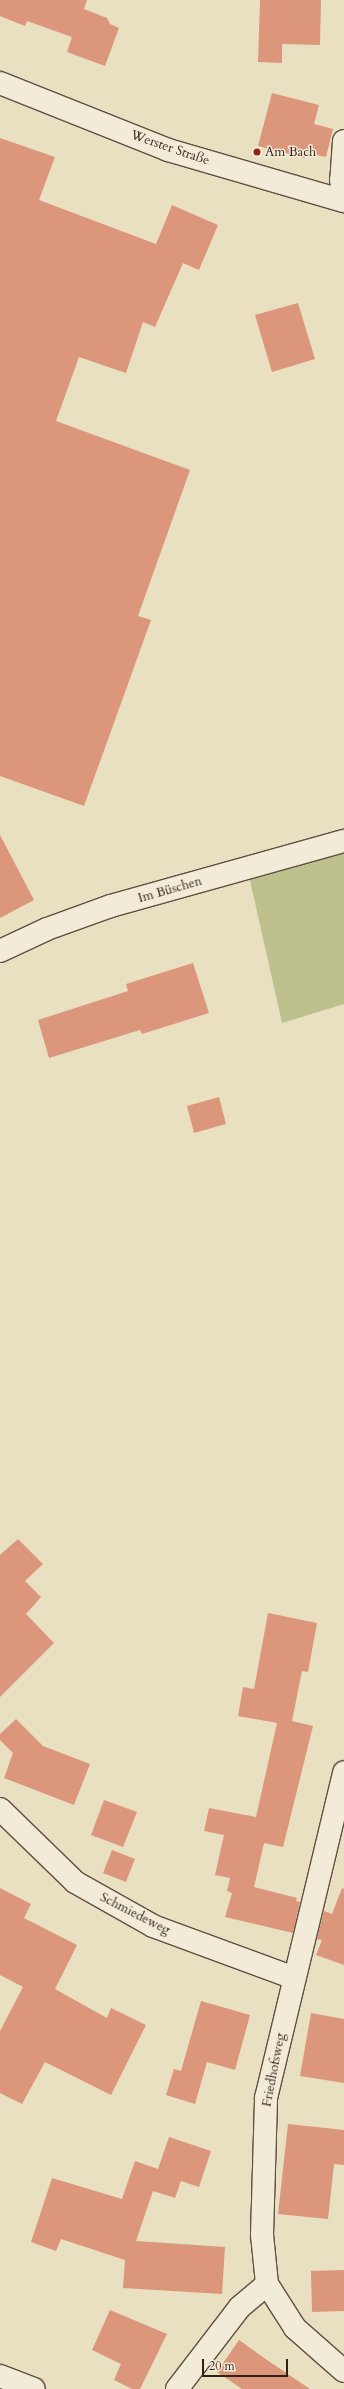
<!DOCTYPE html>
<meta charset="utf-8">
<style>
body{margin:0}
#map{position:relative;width:344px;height:2389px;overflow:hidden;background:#e9e0c2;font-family:Cardo,serif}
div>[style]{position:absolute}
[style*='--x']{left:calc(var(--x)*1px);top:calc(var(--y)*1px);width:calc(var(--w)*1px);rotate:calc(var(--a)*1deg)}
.green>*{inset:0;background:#bec08e}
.building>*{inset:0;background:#db967b}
.roads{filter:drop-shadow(1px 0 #604f42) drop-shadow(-1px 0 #604f42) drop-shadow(0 1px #604f42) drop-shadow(0 -1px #604f42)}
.street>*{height:22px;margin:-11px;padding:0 11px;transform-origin:11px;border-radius:11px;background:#f1ebd7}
.secondary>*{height:22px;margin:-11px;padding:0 11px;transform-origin:11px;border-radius:11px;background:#f1ebd7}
.dots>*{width:11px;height:11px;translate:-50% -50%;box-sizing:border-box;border:2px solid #f1ebd7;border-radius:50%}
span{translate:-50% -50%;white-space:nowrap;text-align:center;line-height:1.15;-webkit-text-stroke:3px #f1ebd7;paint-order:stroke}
.street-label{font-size:13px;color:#321f17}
.poi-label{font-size:13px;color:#321f17}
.left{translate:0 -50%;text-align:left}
.scale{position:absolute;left:202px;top:2359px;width:86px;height:18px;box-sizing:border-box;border:2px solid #321f17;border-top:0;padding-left:5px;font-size:12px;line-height:14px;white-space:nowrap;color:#321f17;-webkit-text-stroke:3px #f1ebd7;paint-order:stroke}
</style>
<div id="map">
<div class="green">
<i style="clip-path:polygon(344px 851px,344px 1004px,282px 1023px,249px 876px)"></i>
</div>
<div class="building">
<i style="clip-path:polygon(0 0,87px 0,84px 9px,107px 18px,110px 24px,119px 28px,105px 66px,67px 52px,72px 37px,27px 21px,25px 26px,0 16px)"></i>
<i style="clip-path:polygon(260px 0,321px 0,320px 45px,282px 44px,282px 63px,258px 62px)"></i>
<i style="clip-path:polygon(272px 93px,319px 105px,314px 124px,333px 129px,326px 157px,306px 153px,305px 158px,258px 146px)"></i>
<i style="clip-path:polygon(0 138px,55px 157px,39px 200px,156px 244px,172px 205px,218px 225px,199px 270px,183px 263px,155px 327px,143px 322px,126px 373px,79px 357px,56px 421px,190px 470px,138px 616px,151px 620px,84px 806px,0 776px)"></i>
<i style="clip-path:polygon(298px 303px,315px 359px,272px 372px,255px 315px)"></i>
<i style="clip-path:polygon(0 835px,34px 900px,0 918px)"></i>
<i style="clip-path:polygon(193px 963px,209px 1013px,142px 1034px,140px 1030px,49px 1058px,38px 1020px,128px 991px,126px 984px)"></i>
<i style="clip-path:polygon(219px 1097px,226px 1124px,194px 1133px,187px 1106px)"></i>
<i style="clip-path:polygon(18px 1539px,43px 1564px,25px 1581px,41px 1597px,26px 1614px,54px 1643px,0 1697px,0 1555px)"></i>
<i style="clip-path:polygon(268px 1613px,317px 1623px,308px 1672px,302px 1671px,292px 1721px,313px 1726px,283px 1847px,264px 1843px,254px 1887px,297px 1898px,296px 1901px,300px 1902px,293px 1933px,225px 1917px,232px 1893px,227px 1891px,230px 1878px,215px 1875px,224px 1835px,204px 1831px,209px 1808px,256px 1817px,277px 1723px,238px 1716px,243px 1687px,254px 1689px)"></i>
<i style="clip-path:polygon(16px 1719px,43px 1746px,90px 1764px,74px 1805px,4px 1778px,13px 1753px,0 1740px,0 1734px)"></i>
<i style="clip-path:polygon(104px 1800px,137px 1812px,123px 1847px,91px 1835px)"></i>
<i style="clip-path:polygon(112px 1850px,135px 1859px,126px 1882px,103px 1873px)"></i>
<i style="clip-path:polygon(0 1888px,31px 1904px,24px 1918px,77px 1945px,55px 1989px,107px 2018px,111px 2008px,146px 2025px,111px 2095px,45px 2062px,22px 2104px,0 2093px,0 2031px,23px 1987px,0 1975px)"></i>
<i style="clip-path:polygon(342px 1888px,344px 1889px,344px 1965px,316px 1955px,322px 1940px,317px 1939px,324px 1911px,332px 1914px)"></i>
<i style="clip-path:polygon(201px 2001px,250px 2015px,235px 2070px,207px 2062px,195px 2104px,166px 2095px,174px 2069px,181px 2071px)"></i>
<i style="clip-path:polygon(311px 2013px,344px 2019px,344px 2083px,300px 2076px)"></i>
<i style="clip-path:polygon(288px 2124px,344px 2130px,344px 2165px,334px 2164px,328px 2219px,278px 2214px)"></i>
<i style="clip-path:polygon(169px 2137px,211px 2151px,199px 2187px,181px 2181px,175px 2198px,153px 2191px,136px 2241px,225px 2247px,222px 2294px,123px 2288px,125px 2260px,61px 2239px,56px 2251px,31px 2242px,52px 2178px,122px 2199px,135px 2161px,158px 2169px)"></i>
<i style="clip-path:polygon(344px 2270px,344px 2311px,312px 2312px,311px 2271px)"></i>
<i style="clip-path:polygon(110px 2310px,167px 2334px,140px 2389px,132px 2389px,114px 2380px,121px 2364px,92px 2350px)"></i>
<i style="clip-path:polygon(239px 2340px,270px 2362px,310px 2389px,242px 2389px,217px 2372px)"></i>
</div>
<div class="roads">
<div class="street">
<i style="--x:344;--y:141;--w:39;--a:94"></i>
<i style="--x:341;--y:180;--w:15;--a:79"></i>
<i style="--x:0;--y:951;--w:52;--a:-25.1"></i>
<i style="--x:47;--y:929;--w:68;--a:-19.8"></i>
<i style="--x:111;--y:906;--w:242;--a:-15.6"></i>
<i style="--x:0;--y:1809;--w:105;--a:44.2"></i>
<i style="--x:75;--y:1882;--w:90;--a:29.4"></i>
<i style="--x:153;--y:1926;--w:150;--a:20.2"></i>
<i style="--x:267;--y:2284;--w:52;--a:57.5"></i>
<i style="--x:295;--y:2328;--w:65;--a:41.3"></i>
<i style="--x:0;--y:2376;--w:36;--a:21"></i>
<i style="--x:177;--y:2389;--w:103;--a:-52.5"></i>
<i style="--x:240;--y:2307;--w:35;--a:-40"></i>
<i style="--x:267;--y:2284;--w:49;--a:-95.8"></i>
<i style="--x:262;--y:2235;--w:137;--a:-88.3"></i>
<i style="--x:266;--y:2098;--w:335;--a:-76.5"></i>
</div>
<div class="secondary">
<i style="--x:0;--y:83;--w:181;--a:21.7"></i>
<i style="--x:168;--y:150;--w:183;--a:16.2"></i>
</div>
</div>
<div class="dots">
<i style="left:257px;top:152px;background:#8f2418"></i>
</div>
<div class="street-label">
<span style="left:170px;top:148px;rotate:19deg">Werster Straße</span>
<span style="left:170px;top:890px;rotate:-16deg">Im Büschen</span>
<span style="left:135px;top:1914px;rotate:27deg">Schmiedeweg</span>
<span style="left:274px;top:2070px;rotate:-79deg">Friedhofsweg</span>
</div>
<div class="poi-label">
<span class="left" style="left:265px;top:152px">Am Bach</span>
</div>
<div class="scale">20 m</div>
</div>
